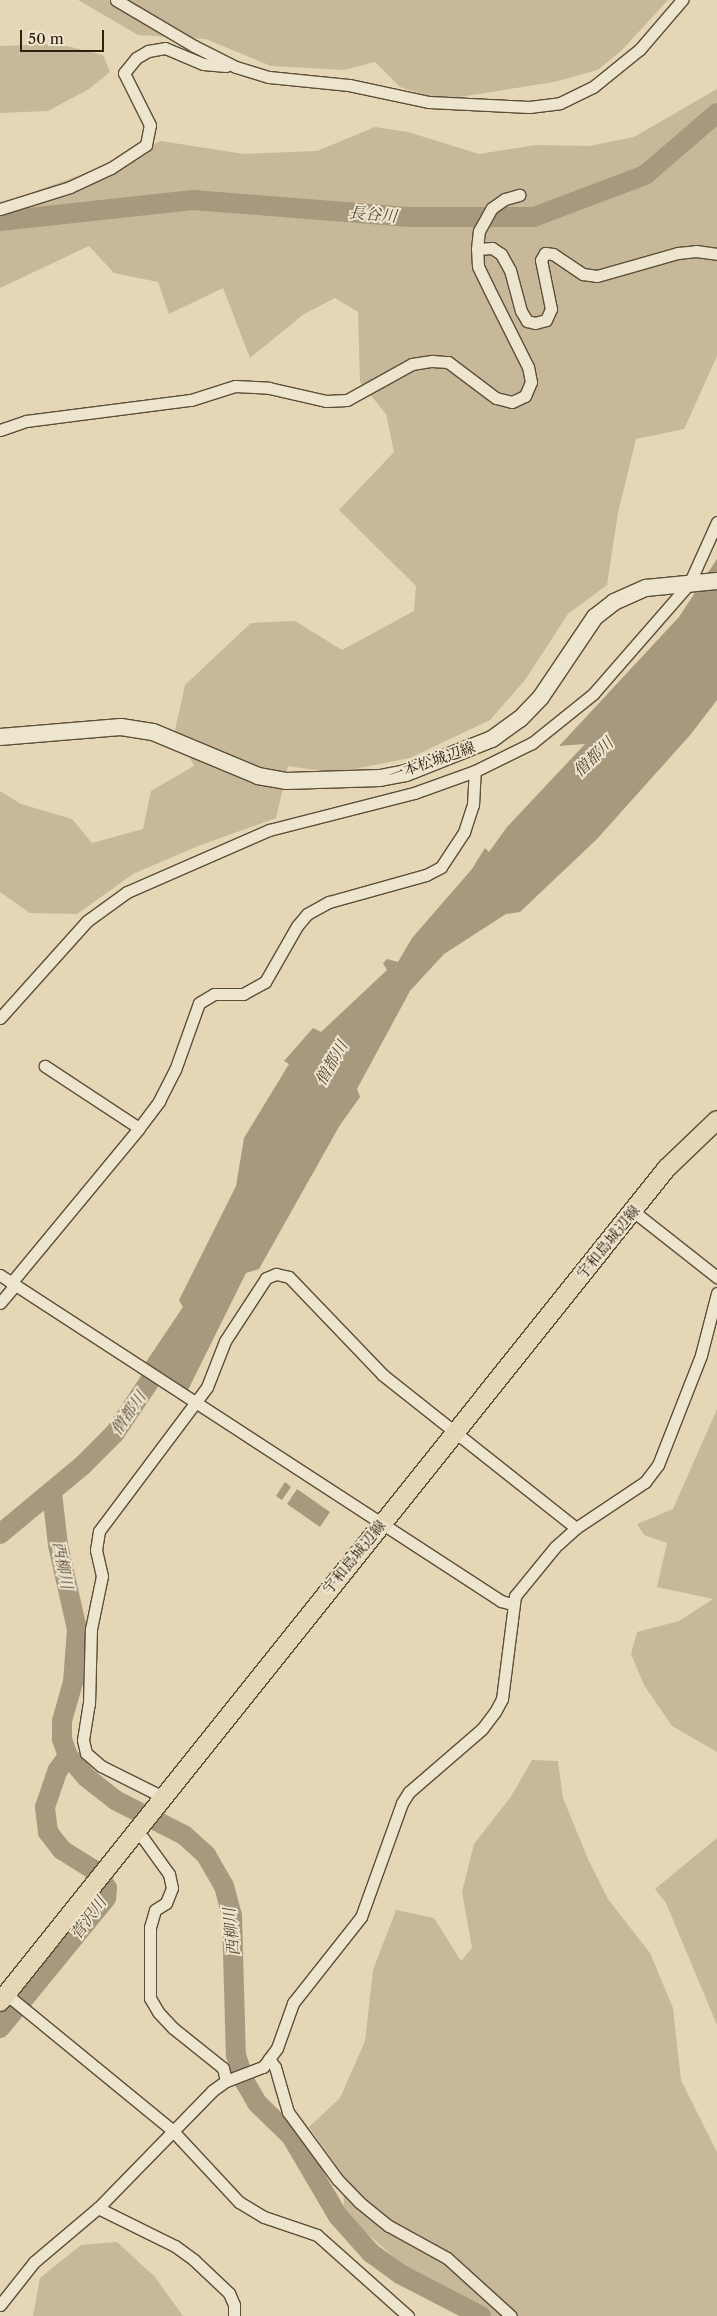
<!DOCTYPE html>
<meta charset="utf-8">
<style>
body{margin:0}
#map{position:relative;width:717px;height:2316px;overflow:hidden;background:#e5d7b5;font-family:"Libre Caslon Text","Noto Serif JP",serif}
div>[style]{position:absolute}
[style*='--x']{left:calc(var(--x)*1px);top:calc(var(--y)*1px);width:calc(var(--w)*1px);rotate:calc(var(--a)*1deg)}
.green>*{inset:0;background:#c6b899}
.water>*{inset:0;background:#a7997d}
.river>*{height:20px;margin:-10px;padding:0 10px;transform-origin:10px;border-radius:10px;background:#a7997d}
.roads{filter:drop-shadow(1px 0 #5c4e38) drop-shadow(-1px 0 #5c4e38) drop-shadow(0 1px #5c4e38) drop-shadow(0 -1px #5c4e38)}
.street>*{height:11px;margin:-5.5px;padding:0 5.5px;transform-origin:5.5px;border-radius:5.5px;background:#eee5cf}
.secondary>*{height:16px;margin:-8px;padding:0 8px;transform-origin:8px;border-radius:8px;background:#eee5cf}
.primary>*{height:18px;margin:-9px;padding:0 9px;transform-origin:9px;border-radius:9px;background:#e5d7b5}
span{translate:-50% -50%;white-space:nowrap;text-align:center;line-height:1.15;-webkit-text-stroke:4px #eee5cf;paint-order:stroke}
.street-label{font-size:15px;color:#2f200f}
.water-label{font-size:16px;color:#594a36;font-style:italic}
.scale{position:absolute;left:20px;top:30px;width:84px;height:22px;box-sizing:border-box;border:2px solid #2f200f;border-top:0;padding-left:6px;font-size:15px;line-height:18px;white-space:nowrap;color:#2f200f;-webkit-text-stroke:4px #eee5cf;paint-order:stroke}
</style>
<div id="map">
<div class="green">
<i style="clip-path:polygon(78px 0,668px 0,622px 50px,598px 70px,554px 82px,441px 100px,400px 87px,375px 62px,344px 70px,271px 66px,206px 39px,138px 35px)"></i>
<i style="clip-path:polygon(59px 44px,103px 55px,110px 72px,89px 89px,48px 111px,0 113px,0 46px)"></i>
<i style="clip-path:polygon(717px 89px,717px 356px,684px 429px,636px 439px,618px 513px,607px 585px,568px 614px,525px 680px,490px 720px,410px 758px,334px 773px,288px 766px,276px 818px,198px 846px,133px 874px,77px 914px,30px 913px,0 892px,0 791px,21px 804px,72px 819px,92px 843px,143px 829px,151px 791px,194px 766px,175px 730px,185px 685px,251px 623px,295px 621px,342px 650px,414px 611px,416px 586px,339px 510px,394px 452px,386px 414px,360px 382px,358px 312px,335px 298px,304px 314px,250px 358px,223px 288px,169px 314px,158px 282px,114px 273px,89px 246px,0 288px,0 204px,86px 173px,161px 141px,244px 154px,317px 151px,375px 127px,408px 132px,479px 154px,536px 145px,589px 146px,634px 137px)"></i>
<i style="clip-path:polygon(717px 1409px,717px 1752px,672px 1726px,644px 1685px,631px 1654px,637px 1632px,679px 1621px,713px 1599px,657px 1587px,667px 1543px,644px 1535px,637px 1524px,673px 1509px)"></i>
<i style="clip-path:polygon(532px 1760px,558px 1761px,563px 1798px,588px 1859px,608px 1899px,650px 1953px,673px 2008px,681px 2080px,717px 2152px,717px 2316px,490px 2316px,405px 2267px,344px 2213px,343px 2175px,309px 2127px,340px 2098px,365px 2041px,373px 1970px,396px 1910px,434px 1918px,461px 1961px,472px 1948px,462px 1892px,474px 1844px,510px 1798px)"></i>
<i style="clip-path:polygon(717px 1838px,717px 2025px,666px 1903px,655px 1889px)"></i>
<i style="clip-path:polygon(117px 2242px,155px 2277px,183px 2316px,33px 2316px,40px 2278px,81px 2245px)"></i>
</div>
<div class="water">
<i style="clip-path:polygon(717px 559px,717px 700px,691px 734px,597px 839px,520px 912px,506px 914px,444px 954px,410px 991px,357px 1089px,360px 1097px,340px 1125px,259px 1269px,246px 1273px,188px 1390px,144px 1365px,183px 1307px,179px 1300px,236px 1186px,244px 1138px,289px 1064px,284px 1061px,313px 1028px,321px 1032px,387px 970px,383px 963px,387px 959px,398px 962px,412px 938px,472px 869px,485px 848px,489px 852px,507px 827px,585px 744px,559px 746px,679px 617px)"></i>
<i style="clip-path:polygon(285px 1482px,291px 1487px,282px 1500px,276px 1496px)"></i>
<i style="clip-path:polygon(297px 1489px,330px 1512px,320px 1527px,287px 1504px)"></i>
</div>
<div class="river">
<i style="--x:0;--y:221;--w:194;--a:-6.2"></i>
<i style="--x:193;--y:200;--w:216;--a:4.5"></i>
<i style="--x:408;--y:217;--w:126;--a:0"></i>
<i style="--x:534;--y:217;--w:119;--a:-20.7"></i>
<i style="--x:645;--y:175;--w:95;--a:-40.7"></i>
<i style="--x:52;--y:1493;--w:52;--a:83.4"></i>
<i style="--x:58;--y:1545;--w:86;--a:77.3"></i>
<i style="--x:77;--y:1629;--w:53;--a:94.3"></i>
<i style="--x:73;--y:1682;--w:41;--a:105.8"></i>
<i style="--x:62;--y:1721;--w:18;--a:90"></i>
<i style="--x:62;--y:1739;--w:18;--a:71"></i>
<i style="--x:68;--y:1756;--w:28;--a:49"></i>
<i style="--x:86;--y:1777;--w:37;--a:38"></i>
<i style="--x:115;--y:1800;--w:77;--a:26.9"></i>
<i style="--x:184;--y:1835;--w:30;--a:42"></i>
<i style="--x:206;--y:1855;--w:36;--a:60"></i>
<i style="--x:224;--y:1886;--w:31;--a:75"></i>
<i style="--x:232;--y:1916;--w:139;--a:88.4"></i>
<i style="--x:236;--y:2055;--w:28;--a:72"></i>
<i style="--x:245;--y:2082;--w:24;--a:60"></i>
<i style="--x:257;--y:2103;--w:47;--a:44.1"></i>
<i style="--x:291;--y:2136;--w:93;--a:59.6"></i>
<i style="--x:338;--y:2216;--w:50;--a:48.3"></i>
<i style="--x:371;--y:2253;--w:36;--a:36"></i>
<i style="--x:400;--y:2274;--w:91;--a:27.4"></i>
<i style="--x:0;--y:1534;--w:108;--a:-39.7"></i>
<i style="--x:83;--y:1465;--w:45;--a:-45"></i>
<i style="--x:115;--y:1433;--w:90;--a:-56.3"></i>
<i style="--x:0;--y:2028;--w:168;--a:-50.8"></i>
<i style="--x:106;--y:1898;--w:10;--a:-84"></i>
<i style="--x:107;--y:1888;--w:22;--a:-126"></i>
<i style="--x:94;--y:1870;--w:38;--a:-148"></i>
<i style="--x:62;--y:1850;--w:23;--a:-128"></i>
<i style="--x:48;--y:1832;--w:25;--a:-97"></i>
<i style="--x:45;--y:1807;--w:39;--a:-71"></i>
<i style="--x:58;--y:1770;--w:17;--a:-54"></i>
</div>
<div class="roads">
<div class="street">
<i style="--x:116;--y:0;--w:91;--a:30.5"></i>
<i style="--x:194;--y:46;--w:47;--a:26.6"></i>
<i style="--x:236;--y:67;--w:34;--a:17"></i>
<i style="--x:269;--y:77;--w:80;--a:5.7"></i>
<i style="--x:349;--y:85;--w:82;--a:12"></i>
<i style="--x:429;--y:102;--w:100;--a:2.9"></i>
<i style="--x:529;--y:107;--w:31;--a:-7"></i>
<i style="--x:560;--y:103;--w:37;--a:-26"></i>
<i style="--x:593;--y:87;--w:60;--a:-39"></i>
<i style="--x:640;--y:49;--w:65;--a:-49.4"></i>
<i style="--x:0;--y:209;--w:73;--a:-17.4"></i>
<i style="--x:70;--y:187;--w:45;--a:-24.9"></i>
<i style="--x:111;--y:168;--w:42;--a:-33.3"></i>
<i style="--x:146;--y:145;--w:20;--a:-79"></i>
<i style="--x:150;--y:125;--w:58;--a:-116.6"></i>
<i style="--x:124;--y:73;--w:19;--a:-51"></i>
<i style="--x:136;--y:58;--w:14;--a:-30"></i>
<i style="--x:148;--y:51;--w:17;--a:-10"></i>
<i style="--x:165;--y:48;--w:41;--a:22.8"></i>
<i style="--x:203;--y:64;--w:23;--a:5"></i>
<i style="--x:477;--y:249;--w:15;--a:-4"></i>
<i style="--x:492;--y:248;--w:11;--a:34"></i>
<i style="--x:501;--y:254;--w:18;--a:61"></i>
<i style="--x:510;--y:270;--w:42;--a:75"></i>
<i style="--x:521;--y:311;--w:12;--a:59"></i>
<i style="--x:527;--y:321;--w:8;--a:14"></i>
<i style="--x:535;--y:323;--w:11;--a:-15"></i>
<i style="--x:546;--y:320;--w:12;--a:-66"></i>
<i style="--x:551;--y:309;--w:50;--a:-101.5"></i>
<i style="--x:541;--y:260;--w:8;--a:-60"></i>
<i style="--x:545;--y:253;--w:8;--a:7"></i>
<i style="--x:553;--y:254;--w:36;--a:34"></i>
<i style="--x:583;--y:274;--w:14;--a:8"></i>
<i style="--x:597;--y:276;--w:84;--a:-15.9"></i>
<i style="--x:678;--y:253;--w:18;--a:-6"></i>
<i style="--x:696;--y:251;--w:21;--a:8"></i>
<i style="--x:0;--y:430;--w:28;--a:-19"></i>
<i style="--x:26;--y:421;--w:166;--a:-7.3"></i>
<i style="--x:191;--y:400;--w:46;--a:-17.7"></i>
<i style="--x:235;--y:386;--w:34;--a:3"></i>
<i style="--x:269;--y:388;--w:58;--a:12.8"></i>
<i style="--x:326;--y:401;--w:21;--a:-3"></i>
<i style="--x:347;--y:400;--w:74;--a:-29"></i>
<i style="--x:412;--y:364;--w:20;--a:-9"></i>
<i style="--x:432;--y:361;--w:16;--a:4"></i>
<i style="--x:448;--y:362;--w:60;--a:36.9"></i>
<i style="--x:496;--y:398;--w:16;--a:14"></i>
<i style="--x:512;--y:402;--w:14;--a:-25"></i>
<i style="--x:525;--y:396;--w:15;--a:-67"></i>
<i style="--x:531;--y:382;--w:15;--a:-101"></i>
<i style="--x:528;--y:367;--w:87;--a:-116.6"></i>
<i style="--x:489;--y:289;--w:25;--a:-116"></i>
<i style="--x:478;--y:266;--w:17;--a:-93"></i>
<i style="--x:477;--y:249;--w:18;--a:-84"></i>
<i style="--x:479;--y:231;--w:26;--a:-61"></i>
<i style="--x:492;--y:208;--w:16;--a:-35"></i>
<i style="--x:505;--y:199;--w:15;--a:-16"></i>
<i style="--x:0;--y:1018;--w:130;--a:-48.1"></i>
<i style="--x:87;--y:921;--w:49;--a:-35.9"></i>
<i style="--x:127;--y:892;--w:155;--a:-23.6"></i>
<i style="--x:269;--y:830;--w:150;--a:-14.3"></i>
<i style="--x:414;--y:793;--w:65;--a:-19.8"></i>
<i style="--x:475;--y:771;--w:64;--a:-26.2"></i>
<i style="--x:532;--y:743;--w:78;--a:-38.8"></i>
<i style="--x:593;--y:694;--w:146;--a:-48.9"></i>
<i style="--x:689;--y:584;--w:68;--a:-65.7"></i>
<i style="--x:139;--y:1128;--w:34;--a:-53"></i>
<i style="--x:159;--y:1101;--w:35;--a:-63"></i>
<i style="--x:175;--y:1070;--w:71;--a:-70.3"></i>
<i style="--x:199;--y:1003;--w:17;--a:-31"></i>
<i style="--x:214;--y:994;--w:29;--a:0"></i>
<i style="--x:243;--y:994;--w:25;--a:-29"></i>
<i style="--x:265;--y:982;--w:64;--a:-60.3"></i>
<i style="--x:297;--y:926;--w:16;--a:-50"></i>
<i style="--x:307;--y:914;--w:25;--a:-29"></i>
<i style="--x:329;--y:902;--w:101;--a:-15.6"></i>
<i style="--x:426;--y:875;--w:17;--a:-28"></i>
<i style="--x:441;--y:867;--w:42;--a:-56.7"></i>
<i style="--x:464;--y:832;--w:28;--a:-72"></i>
<i style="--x:473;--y:805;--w:34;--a:-87"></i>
<i style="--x:633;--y:1211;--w:107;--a:38.2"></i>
<i style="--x:0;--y:1275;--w:598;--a:33.05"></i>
<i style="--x:501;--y:1601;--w:11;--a:15"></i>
<i style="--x:11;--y:1283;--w:201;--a:-50.4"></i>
<i style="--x:139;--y:1128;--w:113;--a:-146.6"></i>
<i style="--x:0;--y:1303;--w:23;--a:-50"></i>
<i style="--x:163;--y:1797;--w:69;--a:-153.4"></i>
<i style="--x:101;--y:1766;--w:20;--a:-139"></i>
<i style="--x:86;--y:1753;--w:13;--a:-103"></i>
<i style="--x:83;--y:1740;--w:36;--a:-81"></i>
<i style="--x:89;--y:1704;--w:75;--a:-88.5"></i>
<i style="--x:91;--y:1629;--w:54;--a:-78.3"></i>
<i style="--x:102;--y:1576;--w:27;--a:-103"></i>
<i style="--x:96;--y:1550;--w:19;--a:-81"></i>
<i style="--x:99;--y:1531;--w:180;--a:-53.1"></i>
<i style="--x:207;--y:1387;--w:49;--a:-68.6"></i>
<i style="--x:225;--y:1341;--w:75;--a:-56.9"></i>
<i style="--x:266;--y:1278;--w:11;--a:-22"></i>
<i style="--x:276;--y:1274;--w:13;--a:13"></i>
<i style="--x:289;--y:1277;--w:136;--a:46.2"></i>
<i style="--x:383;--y:1375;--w:246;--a:38.4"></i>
<i style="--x:135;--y:1832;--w:10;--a:37"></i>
<i style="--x:143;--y:1838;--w:44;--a:54.2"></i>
<i style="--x:169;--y:1874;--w:14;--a:78"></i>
<i style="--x:172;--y:1888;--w:16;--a:112"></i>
<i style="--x:166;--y:1903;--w:13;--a:148"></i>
<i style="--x:155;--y:1910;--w:18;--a:106"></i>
<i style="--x:150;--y:1927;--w:71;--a:90"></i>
<i style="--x:150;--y:1998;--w:16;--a:60"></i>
<i style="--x:158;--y:2012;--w:22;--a:47"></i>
<i style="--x:173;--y:2028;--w:64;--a:38.7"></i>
<i style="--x:223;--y:2068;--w:13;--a:77"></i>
<i style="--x:6;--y:1994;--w:213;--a:39.3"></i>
<i style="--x:171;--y:2129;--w:100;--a:47"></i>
<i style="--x:239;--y:2202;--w:29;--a:31"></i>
<i style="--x:264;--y:2217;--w:56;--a:18.8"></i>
<i style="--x:317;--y:2235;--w:122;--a:41.7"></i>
<i style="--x:269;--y:2059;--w:10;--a:53"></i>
<i style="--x:275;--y:2067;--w:47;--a:73.9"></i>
<i style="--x:288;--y:2112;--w:84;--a:53.7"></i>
<i style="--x:338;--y:2180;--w:30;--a:46"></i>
<i style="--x:359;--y:2202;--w:38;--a:39"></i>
<i style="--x:389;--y:2226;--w:66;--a:28.9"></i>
<i style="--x:447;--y:2258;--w:86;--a:42.2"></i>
<i style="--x:98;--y:2208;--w:86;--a:26.3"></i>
<i style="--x:175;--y:2246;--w:24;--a:36"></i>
<i style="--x:194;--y:2260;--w:48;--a:43.3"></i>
<i style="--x:229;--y:2293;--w:13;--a:67"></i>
<i style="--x:234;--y:2305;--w:11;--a:90"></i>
<i style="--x:0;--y:2305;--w:55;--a:-51.7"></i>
<i style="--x:34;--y:2262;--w:84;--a:-40.2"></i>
<i style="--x:98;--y:2208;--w:163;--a:-45.7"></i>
<i style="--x:212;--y:2091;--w:17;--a:-36"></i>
<i style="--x:226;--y:2081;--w:40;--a:-21"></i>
<i style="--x:263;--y:2067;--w:10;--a:-53"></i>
<i style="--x:269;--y:2059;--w:14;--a:-54"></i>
<i style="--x:277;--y:2048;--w:48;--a:-70.4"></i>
<i style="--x:293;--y:2003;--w:110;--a:-51.7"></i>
<i style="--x:361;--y:1917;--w:121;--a:-70.2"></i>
<i style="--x:402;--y:1803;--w:13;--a:-58"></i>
<i style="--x:409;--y:1792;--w:96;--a:-40.8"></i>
<i style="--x:482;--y:1729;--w:21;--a:-53"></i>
<i style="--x:495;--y:1712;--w:15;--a:-62"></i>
<i style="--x:502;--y:1699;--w:104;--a:-82.8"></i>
<i style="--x:515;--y:1596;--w:63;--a:-50.8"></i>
<i style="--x:555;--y:1547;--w:28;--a:-42"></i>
<i style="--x:576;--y:1528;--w:83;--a:-33.7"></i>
<i style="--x:645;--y:1482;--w:21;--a:-53"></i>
<i style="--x:658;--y:1465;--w:118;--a:-68.6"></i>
<i style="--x:701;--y:1355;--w:64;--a:-75.5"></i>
</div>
<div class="secondary">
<i style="--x:0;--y:737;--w:121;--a:-4.7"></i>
<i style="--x:121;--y:727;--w:32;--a:9"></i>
<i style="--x:153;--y:732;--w:114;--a:22.7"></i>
<i style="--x:258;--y:776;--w:28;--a:10"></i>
<i style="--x:286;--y:781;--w:94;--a:-1.8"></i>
<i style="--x:380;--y:778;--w:26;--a:-11"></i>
<i style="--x:406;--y:773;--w:92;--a:-21.6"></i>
<i style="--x:492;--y:739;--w:34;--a:-36"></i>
<i style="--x:520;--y:719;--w:30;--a:-46"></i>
<i style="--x:541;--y:697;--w:97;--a:-56"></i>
<i style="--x:595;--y:617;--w:24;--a:-38"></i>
<i style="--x:614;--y:602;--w:35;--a:-24"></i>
<i style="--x:646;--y:588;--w:71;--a:-5.6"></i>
</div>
<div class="primary">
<i style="--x:0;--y:2002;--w:1068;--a:-51.35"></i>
<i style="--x:667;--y:1168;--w:69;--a:-43.8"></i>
</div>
</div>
<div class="street-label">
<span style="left:432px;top:761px;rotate:-19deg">一本松城辺線</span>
<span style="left:608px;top:1242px;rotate:-51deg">宇和島城辺線</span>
<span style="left:354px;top:1557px;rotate:-51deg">宇和島城辺線</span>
</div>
<div class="water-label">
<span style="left:373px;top:214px;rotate:5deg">長谷川</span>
<span style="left:593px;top:757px;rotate:-44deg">僧都川</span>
<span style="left:331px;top:1063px;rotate:-60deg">僧都川</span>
<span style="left:128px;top:1413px;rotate:-55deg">僧都川</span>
<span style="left:63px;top:1565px;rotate:79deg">西柳川</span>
<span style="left:88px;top:1918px;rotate:-54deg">菅沢川</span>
<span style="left:231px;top:1932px;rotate:-95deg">西柳川</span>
</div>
<div class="scale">50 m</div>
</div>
